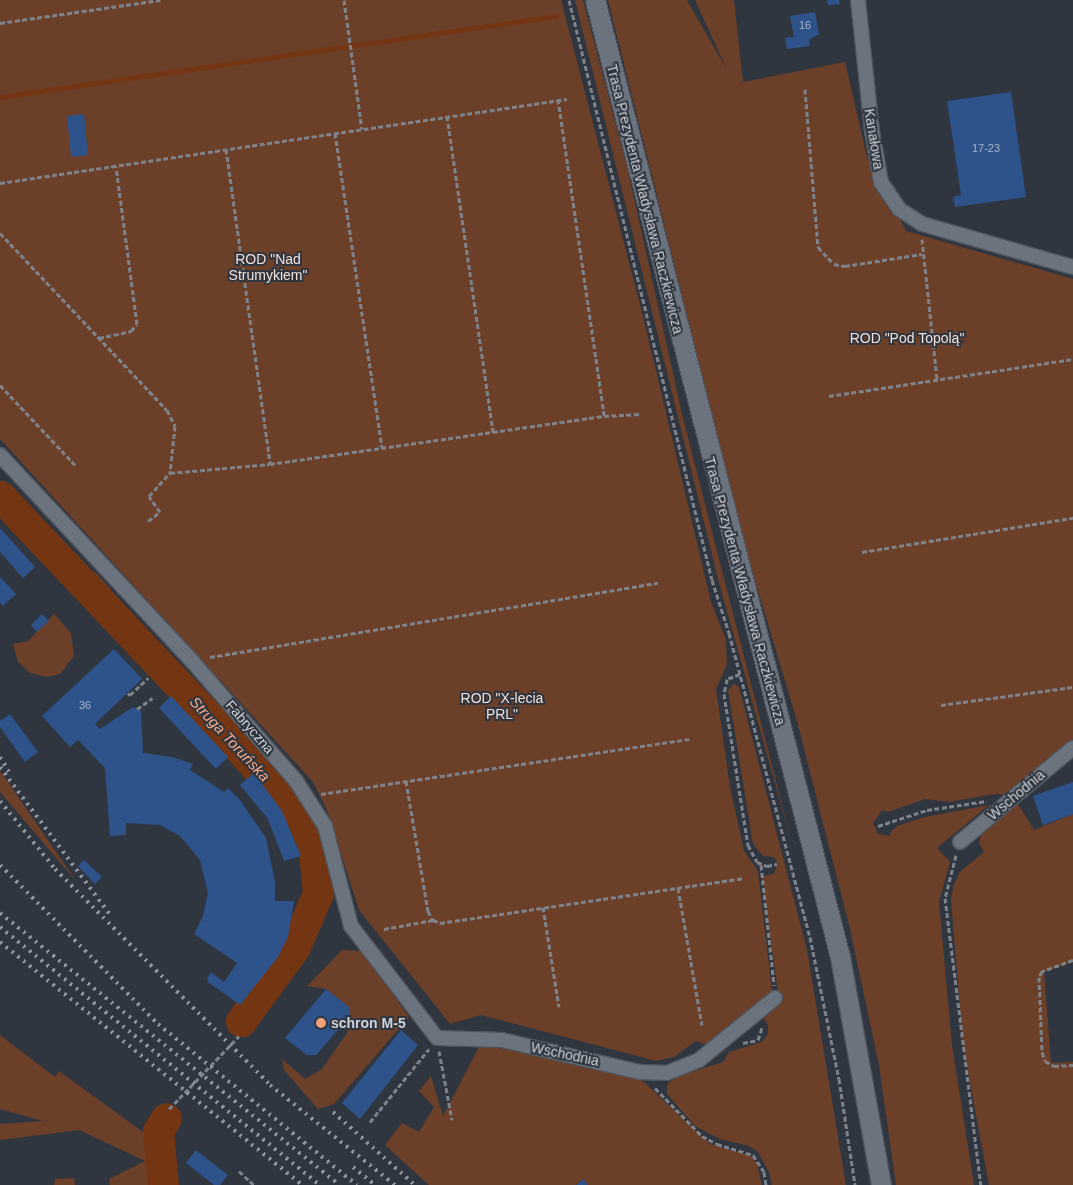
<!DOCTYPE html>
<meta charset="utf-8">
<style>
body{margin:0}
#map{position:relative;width:1073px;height:1185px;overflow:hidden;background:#303640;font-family:Helvetica,sans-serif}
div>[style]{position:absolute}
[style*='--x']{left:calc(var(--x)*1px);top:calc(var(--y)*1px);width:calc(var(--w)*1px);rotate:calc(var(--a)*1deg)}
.green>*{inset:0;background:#6c3f29}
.stream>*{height:5px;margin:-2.5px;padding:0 2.5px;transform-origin:2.5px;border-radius:2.5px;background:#743513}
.river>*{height:31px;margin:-15.5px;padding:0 15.5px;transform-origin:15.5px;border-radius:15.5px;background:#743513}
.building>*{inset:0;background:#2d538a}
.path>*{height:3px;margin-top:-1.5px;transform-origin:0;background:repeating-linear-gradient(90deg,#7e838b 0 5px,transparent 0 7.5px)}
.roads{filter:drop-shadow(1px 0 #4f545c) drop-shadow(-1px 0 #4f545c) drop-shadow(0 1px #4f545c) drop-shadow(0 -1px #4f545c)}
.minor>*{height:14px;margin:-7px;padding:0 7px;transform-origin:7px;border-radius:7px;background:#6b737e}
.secondary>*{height:19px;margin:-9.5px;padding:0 9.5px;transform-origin:9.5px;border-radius:9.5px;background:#6b737e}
.rail>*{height:4px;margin-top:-2px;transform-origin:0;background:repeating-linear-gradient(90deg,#8f959c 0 2.5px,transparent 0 7.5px)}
.dots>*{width:14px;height:14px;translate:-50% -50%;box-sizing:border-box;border:2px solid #303640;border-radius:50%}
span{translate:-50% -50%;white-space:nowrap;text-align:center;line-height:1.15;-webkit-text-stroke:4px #303640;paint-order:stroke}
.number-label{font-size:11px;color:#a6b3c5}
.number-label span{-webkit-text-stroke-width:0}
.street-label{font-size:14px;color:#ced3d9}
.park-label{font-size:14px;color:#f3dfd5}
.poi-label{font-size:14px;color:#ced3d9;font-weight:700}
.left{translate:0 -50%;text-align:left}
.water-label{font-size:15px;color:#f9ab88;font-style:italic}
</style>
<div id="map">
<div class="green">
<i style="clip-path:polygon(0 0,561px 0,643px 316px,711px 602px,726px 640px,727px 664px,716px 689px,730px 787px,744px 851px,758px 871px,772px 991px,707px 1045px,696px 1041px,674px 1057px,656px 1061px,481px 1015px,450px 1024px,359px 910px,327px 810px,313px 782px,0 439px)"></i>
<i style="clip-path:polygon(575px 0,583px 0,627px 167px,683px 418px,792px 844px,718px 579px)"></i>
<i style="clip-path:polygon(608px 0,687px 0,727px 70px,695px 0,734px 0,743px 82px,845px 62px,867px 157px,906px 231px,1073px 279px,1073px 741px,1009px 795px,995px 794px,949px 802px,925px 799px,888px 812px,882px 810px,873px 823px,878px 834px,890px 836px,890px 833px,897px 826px,925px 817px,989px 805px,937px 848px,950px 862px,939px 902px,952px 1045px,974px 1185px,896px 1185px,879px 1065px,850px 929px,797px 721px,746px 550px)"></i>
<i style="clip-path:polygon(0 482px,67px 556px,55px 564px,0 507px)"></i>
<i style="clip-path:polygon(81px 569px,95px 572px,304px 804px,287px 814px,275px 792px,166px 688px,147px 661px,97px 616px,66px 579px)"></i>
<i style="clip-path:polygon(54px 614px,71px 633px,74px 656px,60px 674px,46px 677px,30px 673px,18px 662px,13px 644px,28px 641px)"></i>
<i style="clip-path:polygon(734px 684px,739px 687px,807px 950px,846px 1185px,772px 1185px,769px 1172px,758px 1152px,749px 1146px,720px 1139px,695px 1126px,667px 1094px,667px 1084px,679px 1076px,723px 1062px,729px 1052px,762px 1042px,768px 1034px,768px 1025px,761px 1014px,779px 1000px,762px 877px,775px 873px,777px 862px,774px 857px,763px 856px,753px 844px,728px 690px)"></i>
<i style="clip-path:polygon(0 771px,10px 785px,76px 881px,0 792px)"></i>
<i style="clip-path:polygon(1018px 804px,1034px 830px,1073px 814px,1073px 962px,1044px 972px,1051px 1063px,1073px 1062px,1073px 1185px,989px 1185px,963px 1045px,951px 900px,953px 887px,960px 872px,984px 852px,979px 843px,982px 831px)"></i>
<i style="clip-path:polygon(342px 950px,362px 951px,409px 1017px,334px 1104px,318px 1109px,284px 1070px,282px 1059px,305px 1079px,322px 1069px,347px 1033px,349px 1007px,326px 989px,307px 986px)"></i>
<i style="clip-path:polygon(0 1035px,55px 1077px,59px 1071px,154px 1140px,158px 1185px,110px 1185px,109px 1179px,145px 1161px,79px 1130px,0 1140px,0 1124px,43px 1121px,0 1109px)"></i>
<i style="clip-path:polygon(480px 1045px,593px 1063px,630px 1075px,645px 1083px,710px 1144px,751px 1156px,757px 1164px,762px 1185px,588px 1185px,583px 1179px,576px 1185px,429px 1185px,385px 1145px,402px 1123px,419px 1132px,434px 1107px,419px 1091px,431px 1076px,443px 1116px)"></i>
<i style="clip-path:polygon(74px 1178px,75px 1185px,54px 1185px,55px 1179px)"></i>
</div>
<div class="stream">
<i style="--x:0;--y:97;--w:562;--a:-8.29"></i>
</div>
<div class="river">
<i style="--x:0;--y:496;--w:410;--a:46.6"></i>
<i style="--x:282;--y:794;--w:57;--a:57.1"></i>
<i style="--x:313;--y:842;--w:51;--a:84.4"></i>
<i style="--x:318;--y:893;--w:59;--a:113.1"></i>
<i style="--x:295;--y:947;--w:92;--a:126.1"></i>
<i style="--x:163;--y:1185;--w:54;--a:-95.3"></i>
<i style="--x:158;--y:1131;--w:15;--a:-58"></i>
</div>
<div class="building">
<i style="clip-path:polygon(827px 0,839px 0,840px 4px,828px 5px)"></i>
<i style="clip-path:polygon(815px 12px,819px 34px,809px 40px,810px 46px,787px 49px,785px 38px,794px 37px,790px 16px)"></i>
<i style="clip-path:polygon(1011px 92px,1026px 197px,955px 207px,953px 197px,961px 195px,947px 101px)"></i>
<i style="clip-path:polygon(84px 114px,88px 155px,71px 157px,67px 116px)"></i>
<i style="clip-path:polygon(0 528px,35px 567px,23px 578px,0 552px)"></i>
<i style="clip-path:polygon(0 577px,16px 594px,3px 606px,0 603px)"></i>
<i style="clip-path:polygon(42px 614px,49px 621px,37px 632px,31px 625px)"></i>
<i style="clip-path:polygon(114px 649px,142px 679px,95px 724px,100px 729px,133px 707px,141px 711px,143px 753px,172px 757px,193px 764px,190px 770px,224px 792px,228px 788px,240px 800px,266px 838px,275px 882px,275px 901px,294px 901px,288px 937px,278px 957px,240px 1005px,208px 982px,207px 978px,211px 972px,224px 982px,237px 963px,194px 934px,203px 916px,208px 893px,200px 860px,180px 836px,160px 825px,126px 823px,126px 835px,110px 836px,105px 768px,78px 740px,70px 747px,42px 716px)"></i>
<i style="clip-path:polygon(171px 696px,228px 757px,216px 769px,159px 708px)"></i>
<i style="clip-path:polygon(10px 714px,38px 752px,25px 762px,0 727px,0 721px)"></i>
<i style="clip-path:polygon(254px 773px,282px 811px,301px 856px,284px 861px,268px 819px,240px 785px)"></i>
<i style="clip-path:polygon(1073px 782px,1073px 814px,1043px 825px,1033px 796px)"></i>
<i style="clip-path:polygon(84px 860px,102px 877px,95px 884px,78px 866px)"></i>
<i style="clip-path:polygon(326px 989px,349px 1007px,350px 1016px,316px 1055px,307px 1055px,285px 1038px)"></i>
<i style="clip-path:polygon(401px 1030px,418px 1045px,360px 1119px,342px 1103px)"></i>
<i style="clip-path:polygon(196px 1150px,228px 1175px,220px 1185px,214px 1185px,186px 1163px)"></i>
<i style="clip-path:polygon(583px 1179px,588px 1185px,576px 1185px,579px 1183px)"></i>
</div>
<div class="path">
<i style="--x:344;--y:0;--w:130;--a:82.1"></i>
<i style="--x:569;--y:0;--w:597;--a:76.15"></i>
<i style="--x:712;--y:580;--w:56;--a:72.2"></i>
<i style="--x:729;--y:633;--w:315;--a:75.1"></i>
<i style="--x:810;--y:937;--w:145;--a:78.5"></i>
<i style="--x:839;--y:1079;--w:107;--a:81.4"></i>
<i style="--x:0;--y:23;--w:162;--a:-8.2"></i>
<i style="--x:805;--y:89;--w:159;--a:85.3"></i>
<i style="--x:818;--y:247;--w:23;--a:47"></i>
<i style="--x:834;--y:264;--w:11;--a:10"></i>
<i style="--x:845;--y:266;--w:78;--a:-8.9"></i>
<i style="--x:558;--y:99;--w:320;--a:81.7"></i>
<i style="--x:447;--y:116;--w:320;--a:81.7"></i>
<i style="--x:335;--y:133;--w:318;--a:81.5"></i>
<i style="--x:226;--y:149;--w:318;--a:82"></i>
<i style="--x:0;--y:183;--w:573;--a:-8.43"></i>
<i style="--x:0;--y:233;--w:243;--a:46.7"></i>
<i style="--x:167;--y:410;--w:18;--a:63"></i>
<i style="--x:175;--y:426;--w:47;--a:96.1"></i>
<i style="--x:922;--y:239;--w:142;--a:83.9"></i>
<i style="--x:99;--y:338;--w:33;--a:-12"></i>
<i style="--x:131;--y:331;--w:9;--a:-49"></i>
<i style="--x:137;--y:324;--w:159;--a:-97.6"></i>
<i style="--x:0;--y:385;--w:110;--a:46.8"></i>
<i style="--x:829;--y:396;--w:247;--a:-8.6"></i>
<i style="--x:148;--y:521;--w:15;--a:-37"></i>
<i style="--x:160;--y:512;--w:19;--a:-125"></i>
<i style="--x:149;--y:496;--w:31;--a:-48"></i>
<i style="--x:170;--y:473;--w:100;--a:-5.1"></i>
<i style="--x:270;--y:464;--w:337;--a:-8.2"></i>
<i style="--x:604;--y:416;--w:36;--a:-3"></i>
<i style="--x:862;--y:552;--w:214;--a:-9.2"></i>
<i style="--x:210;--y:657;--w:454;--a:-9.4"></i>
<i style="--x:740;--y:674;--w:14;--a:159"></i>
<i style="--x:727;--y:679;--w:15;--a:101"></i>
<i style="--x:724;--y:694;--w:153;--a:81"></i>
<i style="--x:748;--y:845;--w:19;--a:62"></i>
<i style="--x:757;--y:862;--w:11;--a:22"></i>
<i style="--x:767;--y:866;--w:10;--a:-11"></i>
<i style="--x:128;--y:693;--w:3;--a:45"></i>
<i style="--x:130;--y:695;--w:25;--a:-43"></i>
<i style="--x:941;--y:705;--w:133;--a:-7.8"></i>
<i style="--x:137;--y:709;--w:19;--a:-35"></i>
<i style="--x:406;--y:781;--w:132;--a:80.4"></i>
<i style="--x:428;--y:911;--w:10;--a:61"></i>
<i style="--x:433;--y:920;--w:8;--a:23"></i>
<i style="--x:440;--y:923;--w:306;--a:-8.4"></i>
<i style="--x:321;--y:794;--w:373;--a:-8.5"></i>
<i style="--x:878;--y:826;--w:52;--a:-18.1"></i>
<i style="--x:927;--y:810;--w:60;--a:-8.7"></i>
<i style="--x:956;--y:855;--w:44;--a:104.3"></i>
<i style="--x:945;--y:898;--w:289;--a:82.9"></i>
<i style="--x:761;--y:865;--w:121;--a:83.8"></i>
<i style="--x:678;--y:888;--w:139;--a:80.1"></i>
<i style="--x:543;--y:907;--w:101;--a:80.9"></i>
<i style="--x:384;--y:929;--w:50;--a:-10.4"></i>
<i style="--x:1073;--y:960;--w:33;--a:160"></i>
<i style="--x:1042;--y:971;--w:7;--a:117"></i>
<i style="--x:1039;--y:977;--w:75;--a:87.7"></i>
<i style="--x:1042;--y:1052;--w:9;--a:72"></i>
<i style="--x:1045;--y:1061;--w:10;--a:29"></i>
<i style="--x:1054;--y:1066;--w:19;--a:-3"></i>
<i style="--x:743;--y:1043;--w:15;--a:-11"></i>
<i style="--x:758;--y:1040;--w:13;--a:-72"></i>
<i style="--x:439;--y:1051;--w:70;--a:79.3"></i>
<i style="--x:655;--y:1088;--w:67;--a:45.6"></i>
<i style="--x:702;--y:1136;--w:17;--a:28"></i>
<i style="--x:717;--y:1144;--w:38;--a:17"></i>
<i style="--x:753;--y:1155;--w:20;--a:57"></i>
<i style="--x:764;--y:1172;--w:13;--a:81"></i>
<i style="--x:169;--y:1109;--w:101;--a:-46.2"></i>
<i style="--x:370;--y:1122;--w:94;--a:-51.1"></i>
<i style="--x:239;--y:1171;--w:21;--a:43"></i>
</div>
<div class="roads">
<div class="minor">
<i style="--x:858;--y:0;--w:132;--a:83.9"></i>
<i style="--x:872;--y:131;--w:52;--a:80"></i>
<i style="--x:881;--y:182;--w:32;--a:56"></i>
<i style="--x:899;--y:209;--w:27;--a:33"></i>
<i style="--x:922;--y:224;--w:157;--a:15.9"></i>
<i style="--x:0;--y:455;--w:282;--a:47"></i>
<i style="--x:192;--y:661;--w:159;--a:49.1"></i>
<i style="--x:296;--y:781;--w:54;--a:57.2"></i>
<i style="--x:325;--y:826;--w:103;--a:75.4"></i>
<i style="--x:351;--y:926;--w:141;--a:52.5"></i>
<i style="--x:437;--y:1038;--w:65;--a:1.8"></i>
<i style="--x:502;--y:1040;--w:142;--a:13.1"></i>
<i style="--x:640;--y:1072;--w:27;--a:2"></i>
<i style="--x:667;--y:1073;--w:35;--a:-22"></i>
<i style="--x:699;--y:1060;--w:98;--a:-39.2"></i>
<i style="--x:960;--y:842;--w:147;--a:-39.8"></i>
</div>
<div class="secondary">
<i style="--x:595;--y:0;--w:988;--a:75.64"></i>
<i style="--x:840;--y:957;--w:232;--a:79.8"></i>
</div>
</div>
<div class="rail">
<i style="--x:0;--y:757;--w:17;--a:59"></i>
<i style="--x:0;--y:767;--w:187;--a:53.3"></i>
<i style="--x:0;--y:801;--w:87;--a:51"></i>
<i style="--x:55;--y:869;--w:305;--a:45.1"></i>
<i style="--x:270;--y:1085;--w:160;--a:38.7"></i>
<i style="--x:0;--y:865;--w:224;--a:45.2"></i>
<i style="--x:158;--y:1024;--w:256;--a:39"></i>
<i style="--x:0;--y:913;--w:435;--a:38.7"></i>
<i style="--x:0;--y:927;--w:411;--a:38.9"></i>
<i style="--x:0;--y:942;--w:388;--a:38.8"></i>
<i style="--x:333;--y:1112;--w:110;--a:41.7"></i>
<i style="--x:353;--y:1167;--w:28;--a:39"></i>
</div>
<div class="dots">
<i style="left:321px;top:1023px;background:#f1a17c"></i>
</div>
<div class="number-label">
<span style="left:805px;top:25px">16</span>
<span style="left:986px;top:148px">17-23</span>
<span style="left:85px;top:705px">36</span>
</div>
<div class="street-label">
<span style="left:874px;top:139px;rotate:81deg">Kanałowa</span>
<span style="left:645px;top:199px;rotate:76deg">Trasa Prezydenta Władysława Raczkiewicza</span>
<span style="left:745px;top:591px;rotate:75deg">Trasa Prezydenta Władysława Raczkiewicza</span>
<span style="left:250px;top:727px;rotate:49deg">Fabryczna</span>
<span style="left:1016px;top:795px;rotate:-40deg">Wschodnia</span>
<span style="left:565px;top:1054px;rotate:12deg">Wschodnia</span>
</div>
<div class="park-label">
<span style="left:268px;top:267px">ROD "Nad<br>Strumykiem"</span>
<span style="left:907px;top:338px">ROD "Pod Topolą"</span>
<span style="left:502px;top:706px">ROD "X-lecia<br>PRL"</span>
</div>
<div class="poi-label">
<span class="left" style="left:331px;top:1023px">schron M-5</span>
</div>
<div class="water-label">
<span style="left:230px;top:739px;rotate:47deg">Struga Toruńska</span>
</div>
</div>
